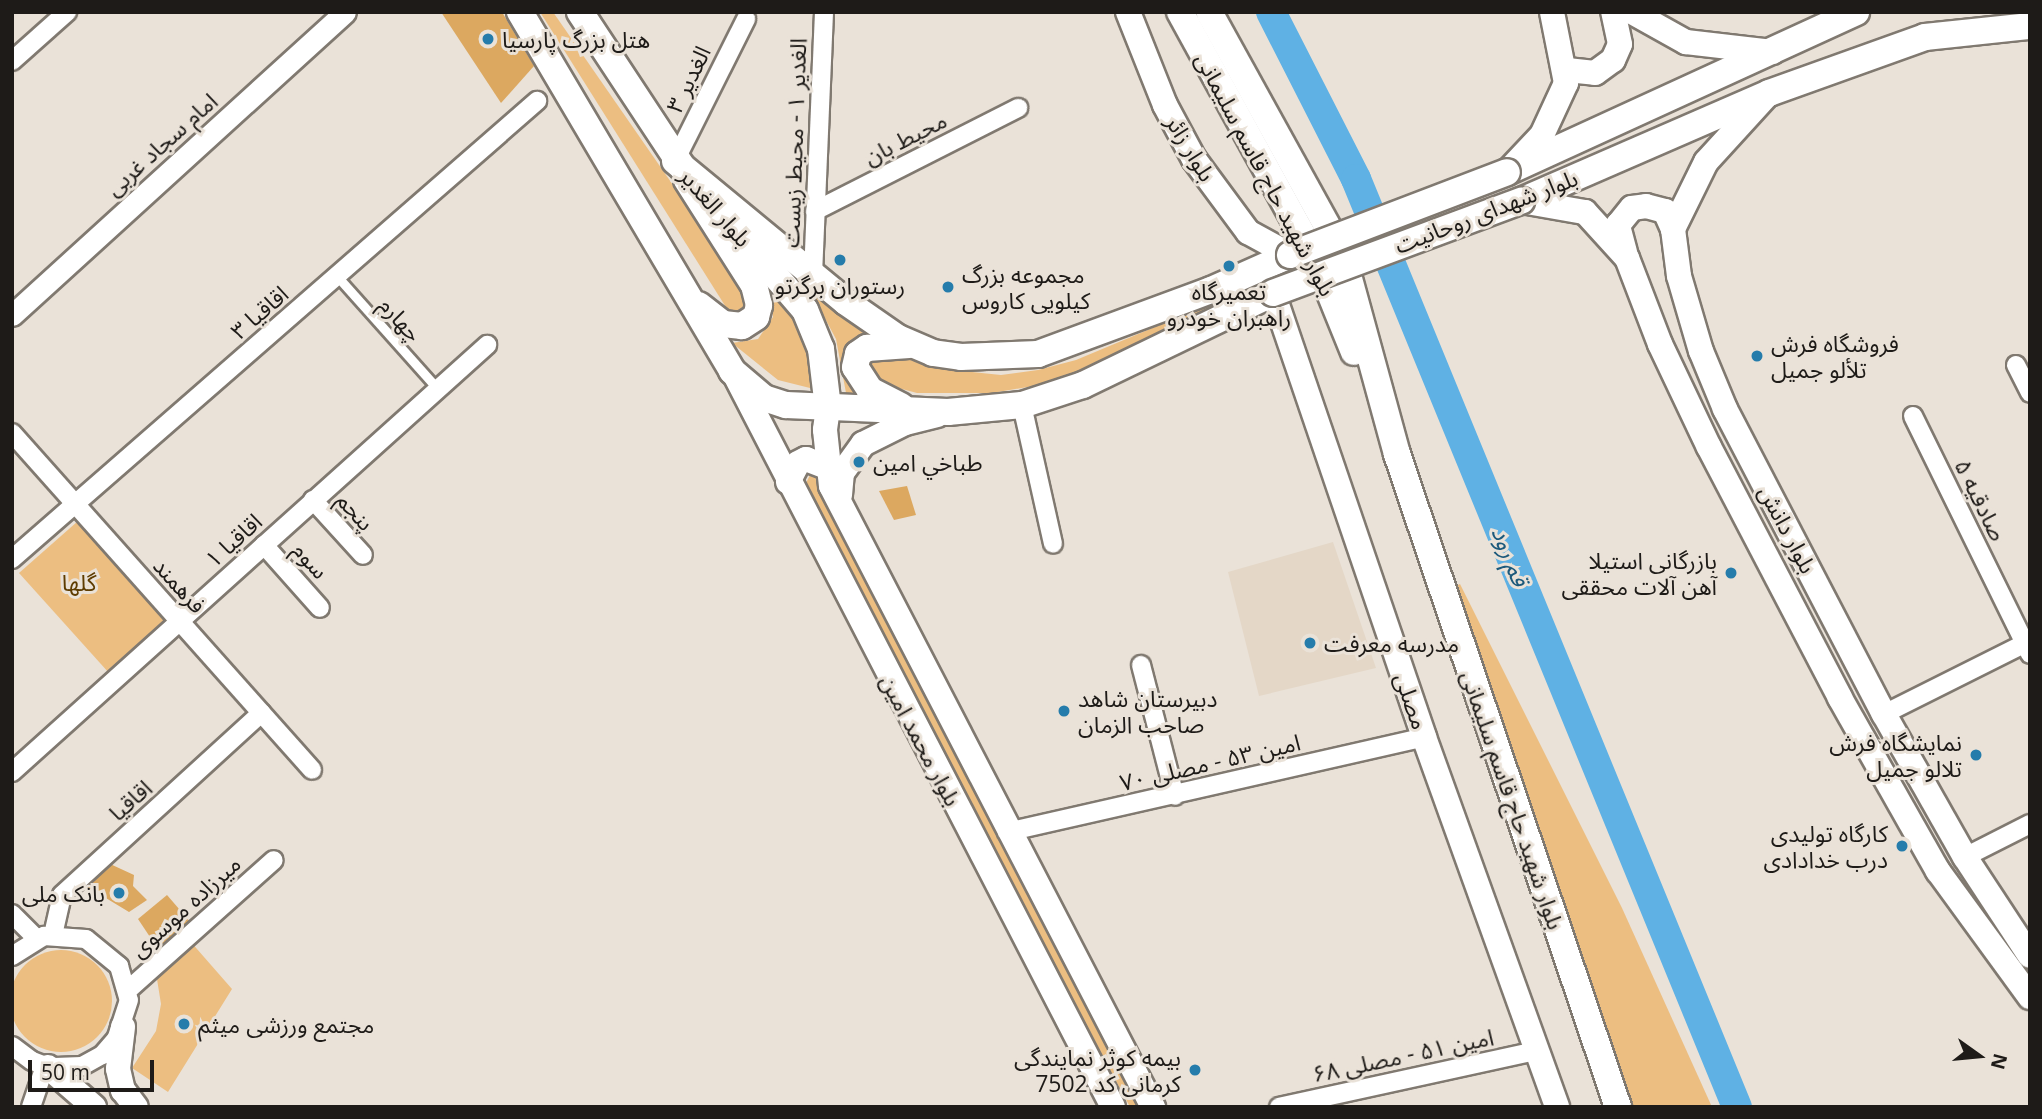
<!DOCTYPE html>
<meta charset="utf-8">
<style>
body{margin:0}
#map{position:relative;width:2042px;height:1119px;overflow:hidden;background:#eae2d8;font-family:"Open Sans","Noto Sans Arabic",sans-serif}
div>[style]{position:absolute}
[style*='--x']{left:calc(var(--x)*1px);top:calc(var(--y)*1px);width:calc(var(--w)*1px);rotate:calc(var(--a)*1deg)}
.built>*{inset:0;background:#e4d7c7}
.green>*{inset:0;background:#ecbe81}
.round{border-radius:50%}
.river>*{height:30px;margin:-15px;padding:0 15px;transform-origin:15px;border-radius:15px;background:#5fb1e4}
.building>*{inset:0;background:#dca860}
.roads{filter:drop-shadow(2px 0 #807970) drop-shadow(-2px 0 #807970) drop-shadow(0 2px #807970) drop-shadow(0 -2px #807970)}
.service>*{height:9px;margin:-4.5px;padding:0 4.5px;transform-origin:4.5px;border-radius:4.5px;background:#fff}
.minor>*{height:18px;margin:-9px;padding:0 9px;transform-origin:9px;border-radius:9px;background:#fff}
.tertiary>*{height:21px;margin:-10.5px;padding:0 10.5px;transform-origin:10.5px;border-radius:10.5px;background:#fff}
.secondary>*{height:24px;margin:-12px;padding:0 12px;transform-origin:12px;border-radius:12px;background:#fff}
.primary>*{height:26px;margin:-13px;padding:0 13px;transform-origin:13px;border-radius:13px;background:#fff}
.bridges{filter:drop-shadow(2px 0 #807970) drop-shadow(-2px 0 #807970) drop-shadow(0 2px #807970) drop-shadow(0 -2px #807970)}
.primary-bridge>*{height:26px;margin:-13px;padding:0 13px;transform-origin:13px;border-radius:13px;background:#fff}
.dots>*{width:19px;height:19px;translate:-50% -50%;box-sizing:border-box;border:4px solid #eae2d8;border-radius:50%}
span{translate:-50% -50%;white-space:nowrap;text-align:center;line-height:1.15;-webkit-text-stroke:6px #eae2d8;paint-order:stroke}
.poi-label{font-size:23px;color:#1e1b18}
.left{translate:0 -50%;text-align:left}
.right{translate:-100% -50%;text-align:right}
.street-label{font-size:23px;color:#1e1b18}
.park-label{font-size:23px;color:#5e3c00}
.water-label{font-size:24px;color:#1c597b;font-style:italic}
.frame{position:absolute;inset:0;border:14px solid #1e1b18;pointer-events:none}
.north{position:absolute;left:1944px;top:1021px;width:70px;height:70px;-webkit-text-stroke:5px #eae2d8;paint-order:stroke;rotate:105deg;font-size:19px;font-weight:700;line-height:28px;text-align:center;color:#1e1b18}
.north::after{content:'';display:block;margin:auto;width:24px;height:32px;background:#1e1b18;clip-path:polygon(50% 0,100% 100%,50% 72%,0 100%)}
.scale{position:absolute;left:28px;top:1060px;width:126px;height:32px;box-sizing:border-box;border:4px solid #1e1b18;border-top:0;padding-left:9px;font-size:21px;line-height:24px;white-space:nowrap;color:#1e1b18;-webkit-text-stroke:5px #eae2d8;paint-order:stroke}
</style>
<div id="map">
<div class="built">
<i style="clip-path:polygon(1333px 542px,1376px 668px,1259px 696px,1228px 572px)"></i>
</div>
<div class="green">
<i style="clip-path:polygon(540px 12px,553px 12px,743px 286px,748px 296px,743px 316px,729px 312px)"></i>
<i style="clip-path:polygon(749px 265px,799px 326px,811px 353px,814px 389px,778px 380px,732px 343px,758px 339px,773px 317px,771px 305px)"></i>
<i style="clip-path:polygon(806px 283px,872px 335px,851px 345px,870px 394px,846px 393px,836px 339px)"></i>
<i style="clip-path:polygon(1239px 298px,1080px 373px,1039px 385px,992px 393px,917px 393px,872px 381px,868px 363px,893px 355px,943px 369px,1001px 375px,1038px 370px,1076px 360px,1210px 304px)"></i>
<i style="clip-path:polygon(811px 473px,818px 474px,839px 531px,1144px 1107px,1130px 1107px,1037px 934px,830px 536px,806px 483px)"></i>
<i style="clip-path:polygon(78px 521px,165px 621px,109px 673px,19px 573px)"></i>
<i style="clip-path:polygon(1460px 584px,1622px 908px,1712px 1107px,1626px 1107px,1447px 591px)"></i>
<i style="clip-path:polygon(190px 941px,232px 989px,168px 1092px,132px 1068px,156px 1031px,161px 1004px,156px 973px)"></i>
<i class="round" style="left:10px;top:950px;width:102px;height:102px"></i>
</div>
<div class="river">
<i style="--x:1271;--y:12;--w:187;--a:63"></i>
<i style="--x:1356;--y:179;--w:1003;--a:67.68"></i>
</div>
<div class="building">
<i style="clip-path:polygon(441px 12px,502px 12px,534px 66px,501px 103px)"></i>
<i style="clip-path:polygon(907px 486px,916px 515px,894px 520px,879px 491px)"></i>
<i style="clip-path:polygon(108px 863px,134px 875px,133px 886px,147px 900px,129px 912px,86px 886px)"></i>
<i style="clip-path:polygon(167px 895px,192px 924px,160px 952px,138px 919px)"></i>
</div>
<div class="roads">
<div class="service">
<i style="--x:337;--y:276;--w:149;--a:48.3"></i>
</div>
<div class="minor">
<i style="--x:12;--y:61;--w:74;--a:-41.7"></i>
<i style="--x:675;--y:161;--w:159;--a:-63.4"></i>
<i style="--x:815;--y:211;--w:228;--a:-26.9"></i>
<i style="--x:813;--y:275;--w:263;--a:-87.6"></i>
<i style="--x:2016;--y:365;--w:31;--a:63"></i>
<i style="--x:1022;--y:405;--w:142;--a:77.4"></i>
<i style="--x:1913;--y:416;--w:265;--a:63.8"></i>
<i style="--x:12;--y:433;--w:451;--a:48.3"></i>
<i style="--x:313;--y:500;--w:74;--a:47.7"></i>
<i style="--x:264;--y:545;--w:84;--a:48.4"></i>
<i style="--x:12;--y:559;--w:697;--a:-41.1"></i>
<i style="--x:1141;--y:665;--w:135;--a:75.5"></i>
<i style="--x:1884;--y:714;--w:163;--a:-26.6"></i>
<i style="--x:12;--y:772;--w:639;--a:-41.95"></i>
<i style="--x:1007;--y:832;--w:428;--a:-12.8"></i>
<i style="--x:1965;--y:857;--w:73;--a:-26.9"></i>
<i style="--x:12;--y:914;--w:35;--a:45"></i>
<i style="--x:53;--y:935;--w:41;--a:-77.3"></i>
<i style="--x:62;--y:895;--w:270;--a:-42.4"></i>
<i style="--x:12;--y:956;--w:38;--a:-32"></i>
<i style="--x:44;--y:936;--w:42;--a:4.1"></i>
<i style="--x:86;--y:939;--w:43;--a:39.3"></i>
<i style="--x:119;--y:966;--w:35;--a:74"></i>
<i style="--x:129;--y:1000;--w:40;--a:108"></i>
<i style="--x:117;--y:1038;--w:23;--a:131"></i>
<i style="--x:102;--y:1055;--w:23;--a:151"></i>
<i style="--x:82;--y:1066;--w:34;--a:178"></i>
<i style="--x:48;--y:1067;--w:17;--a:-159"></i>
<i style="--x:32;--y:1061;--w:25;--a:-143"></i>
<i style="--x:128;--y:990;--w:195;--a:-41.7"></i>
<i style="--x:31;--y:1107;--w:43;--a:-71.1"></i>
<i style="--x:1279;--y:1107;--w:263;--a:-12.3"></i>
</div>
<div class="tertiary">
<i style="--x:12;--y:315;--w:450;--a:-42.3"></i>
</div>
<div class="secondary">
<i style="--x:1128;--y:12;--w:100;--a:68.3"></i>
<i style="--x:1165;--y:105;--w:61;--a:61.8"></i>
<i style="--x:1194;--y:159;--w:91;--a:53.5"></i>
<i style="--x:1248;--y:232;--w:48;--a:28.7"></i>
<i style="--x:1632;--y:12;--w:62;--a:29.1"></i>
<i style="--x:1686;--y:42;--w:87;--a:6.6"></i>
<i style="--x:1567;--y:70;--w:28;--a:6"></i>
<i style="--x:1595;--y:73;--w:22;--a:-36"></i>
<i style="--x:1613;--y:60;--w:17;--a:-66"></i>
<i style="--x:1620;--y:44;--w:33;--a:-102"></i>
<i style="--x:1769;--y:93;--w:93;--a:132.4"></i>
<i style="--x:1706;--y:162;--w:75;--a:116.2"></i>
<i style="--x:1673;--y:229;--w:47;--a:82.7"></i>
<i style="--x:1679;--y:276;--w:78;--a:73.7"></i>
<i style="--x:1701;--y:351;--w:63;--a:67.5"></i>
<i style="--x:1725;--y:409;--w:344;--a:62.5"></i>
<i style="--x:1884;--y:714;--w:164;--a:60.5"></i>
<i style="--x:1965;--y:857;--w:118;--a:56.7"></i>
<i style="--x:1510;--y:169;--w:47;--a:-46.7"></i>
<i style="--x:1542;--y:135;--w:57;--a:-65.2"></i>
<i style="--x:1566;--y:83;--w:72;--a:-101.2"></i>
<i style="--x:1521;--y:201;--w:65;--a:9.8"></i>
<i style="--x:1585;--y:212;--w:62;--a:47.6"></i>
<i style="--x:1627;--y:258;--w:92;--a:69"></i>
<i style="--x:1660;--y:344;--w:114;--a:64.6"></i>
<i style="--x:1709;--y:447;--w:283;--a:62.4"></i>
<i style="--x:1840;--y:698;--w:199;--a:60.5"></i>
<i style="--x:1938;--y:871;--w:156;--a:53.9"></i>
<i style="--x:1625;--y:252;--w:28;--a:-105"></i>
<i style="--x:1618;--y:225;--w:22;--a:-51"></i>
<i style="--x:1632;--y:208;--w:14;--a:-8"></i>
<i style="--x:1646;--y:206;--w:20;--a:15"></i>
<i style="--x:1665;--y:211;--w:20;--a:66"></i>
<i style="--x:1273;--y:293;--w:469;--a:71.2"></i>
<i style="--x:1424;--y:737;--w:393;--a:70.2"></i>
<i style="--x:733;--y:371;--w:828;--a:62.69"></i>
<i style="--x:828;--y:408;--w:22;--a:98"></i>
<i style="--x:825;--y:430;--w:56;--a:83.9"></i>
<i style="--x:831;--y:486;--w:700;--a:62.59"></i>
<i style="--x:788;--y:482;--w:21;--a:-62"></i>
<i style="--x:798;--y:463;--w:9;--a:-27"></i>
<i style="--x:806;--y:459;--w:25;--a:21"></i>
<i style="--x:840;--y:495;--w:22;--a:-85"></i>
<i style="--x:842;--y:473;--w:36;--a:-54"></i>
<i style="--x:863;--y:444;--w:47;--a:-26.6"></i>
<i style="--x:905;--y:423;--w:33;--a:-14"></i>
<i style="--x:123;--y:1027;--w:42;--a:96.8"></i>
<i style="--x:118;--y:1069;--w:22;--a:77"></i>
<i style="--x:123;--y:1090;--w:21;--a:53"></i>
<i style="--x:48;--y:1067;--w:61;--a:41"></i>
</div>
<div class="primary">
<i style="--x:520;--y:12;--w:417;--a:59.4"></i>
<i style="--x:732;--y:371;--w:42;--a:40.2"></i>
<i style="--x:764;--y:398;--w:23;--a:18"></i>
<i style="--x:786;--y:405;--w:162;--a:2.5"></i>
<i style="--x:948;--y:412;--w:74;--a:-5.4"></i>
<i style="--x:1022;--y:405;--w:64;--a:-18.2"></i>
<i style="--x:1083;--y:385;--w:211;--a:-25.8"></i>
<i style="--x:580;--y:12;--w:194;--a:56.6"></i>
<i style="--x:1180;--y:12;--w:284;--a:61.2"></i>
<i style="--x:1317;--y:261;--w:98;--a:67.9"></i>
<i style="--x:1209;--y:12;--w:275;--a:61.1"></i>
<i style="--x:1342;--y:253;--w:208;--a:74.7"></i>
<i style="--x:1397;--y:454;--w:689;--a:71.3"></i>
<i style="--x:675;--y:161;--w:222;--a:39.5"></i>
<i style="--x:846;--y:302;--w:63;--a:34.7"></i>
<i style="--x:898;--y:338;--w:38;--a:23"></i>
<i style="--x:933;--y:353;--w:28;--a:8"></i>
<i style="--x:961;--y:357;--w:77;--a:-2.2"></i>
<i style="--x:1038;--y:354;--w:184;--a:-20.3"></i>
<i style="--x:1211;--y:290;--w:86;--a:-23.9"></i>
<i style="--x:1507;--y:172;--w:384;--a:-24.6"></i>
<i style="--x:687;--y:180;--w:125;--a:57.5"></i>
<i style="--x:754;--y:285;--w:21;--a:76"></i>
<i style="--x:759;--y:305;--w:12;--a:104"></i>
<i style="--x:756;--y:317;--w:17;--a:147"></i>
<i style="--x:742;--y:326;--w:19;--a:-174"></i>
<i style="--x:723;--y:324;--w:31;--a:-142"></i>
<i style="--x:1521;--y:201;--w:270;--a:-23.5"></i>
<i style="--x:1769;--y:93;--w:166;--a:-19.7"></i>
<i style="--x:1925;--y:37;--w:106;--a:-6"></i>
<i style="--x:731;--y:224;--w:113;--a:49.3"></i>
<i style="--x:805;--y:310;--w:42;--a:67.7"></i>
<i style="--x:821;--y:349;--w:59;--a:83.2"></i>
<i style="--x:901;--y:406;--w:35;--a:-153"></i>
<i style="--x:870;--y:390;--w:27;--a:-123"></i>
<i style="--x:855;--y:367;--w:13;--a:-77"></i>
<i style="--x:858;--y:354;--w:11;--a:-34"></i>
<i style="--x:867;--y:348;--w:42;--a:-4.1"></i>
</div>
</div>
<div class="bridges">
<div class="primary-bridge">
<i style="--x:1290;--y:255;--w:232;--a:-20.9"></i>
<i style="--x:1273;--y:293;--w:265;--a:-20.4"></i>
</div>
</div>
<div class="dots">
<i style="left:488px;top:39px;background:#257cab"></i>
<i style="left:840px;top:260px;background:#257cab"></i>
<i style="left:1229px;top:266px;background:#257cab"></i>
<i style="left:948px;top:287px;background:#257cab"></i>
<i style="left:1757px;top:356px;background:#257cab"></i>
<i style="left:859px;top:462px;background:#257cab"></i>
<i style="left:1731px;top:573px;background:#257cab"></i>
<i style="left:1310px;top:643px;background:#257cab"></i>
<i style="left:1064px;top:711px;background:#257cab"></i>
<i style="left:1976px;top:755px;background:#257cab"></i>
<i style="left:1902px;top:846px;background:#257cab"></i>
<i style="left:119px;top:893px;background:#257cab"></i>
<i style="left:184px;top:1024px;background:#257cab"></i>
<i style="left:1195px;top:1070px;background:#257cab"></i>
</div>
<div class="poi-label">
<span class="left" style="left:502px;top:39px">هتل بزرگ پارسیا</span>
<span class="left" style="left:962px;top:287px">مجموعه بزرگ<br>کیلویی کاروس</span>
<span style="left:840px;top:285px">رستوران برگرتو</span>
<span style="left:1229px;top:304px">تعمیرگاه<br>راهبران خودرو</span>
<span class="left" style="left:1771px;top:356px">فروشگاه فرش<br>تلألو جمیل</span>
<span class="left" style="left:873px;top:462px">طباخي امين</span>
<span class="right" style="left:1717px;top:573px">بازرگانی استیلا<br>آهن آلات محققی</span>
<span class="left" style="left:1324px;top:643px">مدرسه معرفت</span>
<span class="left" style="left:1078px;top:711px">دبیرستان شاهد<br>صاحب الزمان</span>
<span class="right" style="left:1962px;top:755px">نمایشگاه فرش<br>تلالو جمیل</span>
<span class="right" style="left:1888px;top:846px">کارگاه تولیدی<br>درب خدادادی</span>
<span class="right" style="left:105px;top:893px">بانک ملی</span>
<span class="left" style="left:198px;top:1024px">مجتمع ورزشی میثم</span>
<span class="right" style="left:1181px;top:1070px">بیمه کوثر نمایندگی<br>کرمانی کد 7502</span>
</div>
<div class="street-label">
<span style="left:688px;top:79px;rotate:-64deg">الغدیر ۳</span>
<span style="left:905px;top:138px;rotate:-27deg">محیط بان</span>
<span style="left:794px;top:143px;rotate:-88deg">الغدیر ۱ - محیط زیست</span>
<span style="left:161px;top:144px;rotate:-42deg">امام سجاد غربی</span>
<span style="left:1191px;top:148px;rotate:59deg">بلوار زائر</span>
<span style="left:1266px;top:174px;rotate:62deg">بلوار شهید حاج قاسم سلیمانی</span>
<span style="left:716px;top:207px;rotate:49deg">بلوار الغدیر</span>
<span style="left:1486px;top:211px;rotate:-21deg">بلوار شهدای روحانیت</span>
<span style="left:259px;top:312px;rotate:-41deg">اقاقیا ۳</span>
<span style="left:401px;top:319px;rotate:48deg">چهارم</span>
<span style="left:1981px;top:500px;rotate:64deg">صادقیه ۵</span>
<span style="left:356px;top:511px;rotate:48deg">پنجم</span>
<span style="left:1788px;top:529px;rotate:62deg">بلوار دانش</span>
<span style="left:233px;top:540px;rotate:-42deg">اقاقیا ۱</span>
<span style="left:311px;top:560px;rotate:48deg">سوم</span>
<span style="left:180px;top:585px;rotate:48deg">فرهمند</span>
<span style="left:1412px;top:701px;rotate:71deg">مصلی</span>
<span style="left:921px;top:740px;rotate:62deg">بلوار محمد امین</span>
<span style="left:1210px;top:762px;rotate:-13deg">امین ۵۳ - مصلی ۷۰</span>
<span style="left:130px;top:800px;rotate:-42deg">اقاقیا</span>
<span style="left:1513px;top:800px;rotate:71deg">بلوار شهید حاج قاسم سلیمانی</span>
<span style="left:185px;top:906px;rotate:-42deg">میرزاده موسوی</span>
<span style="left:1403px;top:1055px;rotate:-12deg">امین ۵۱ - مصلی ۶۸</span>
</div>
<div class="park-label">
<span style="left:79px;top:582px">گلها</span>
</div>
<div class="water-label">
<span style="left:1511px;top:556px;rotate:68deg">قم رود</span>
</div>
<div class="frame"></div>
<div class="north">N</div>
<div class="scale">50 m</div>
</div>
